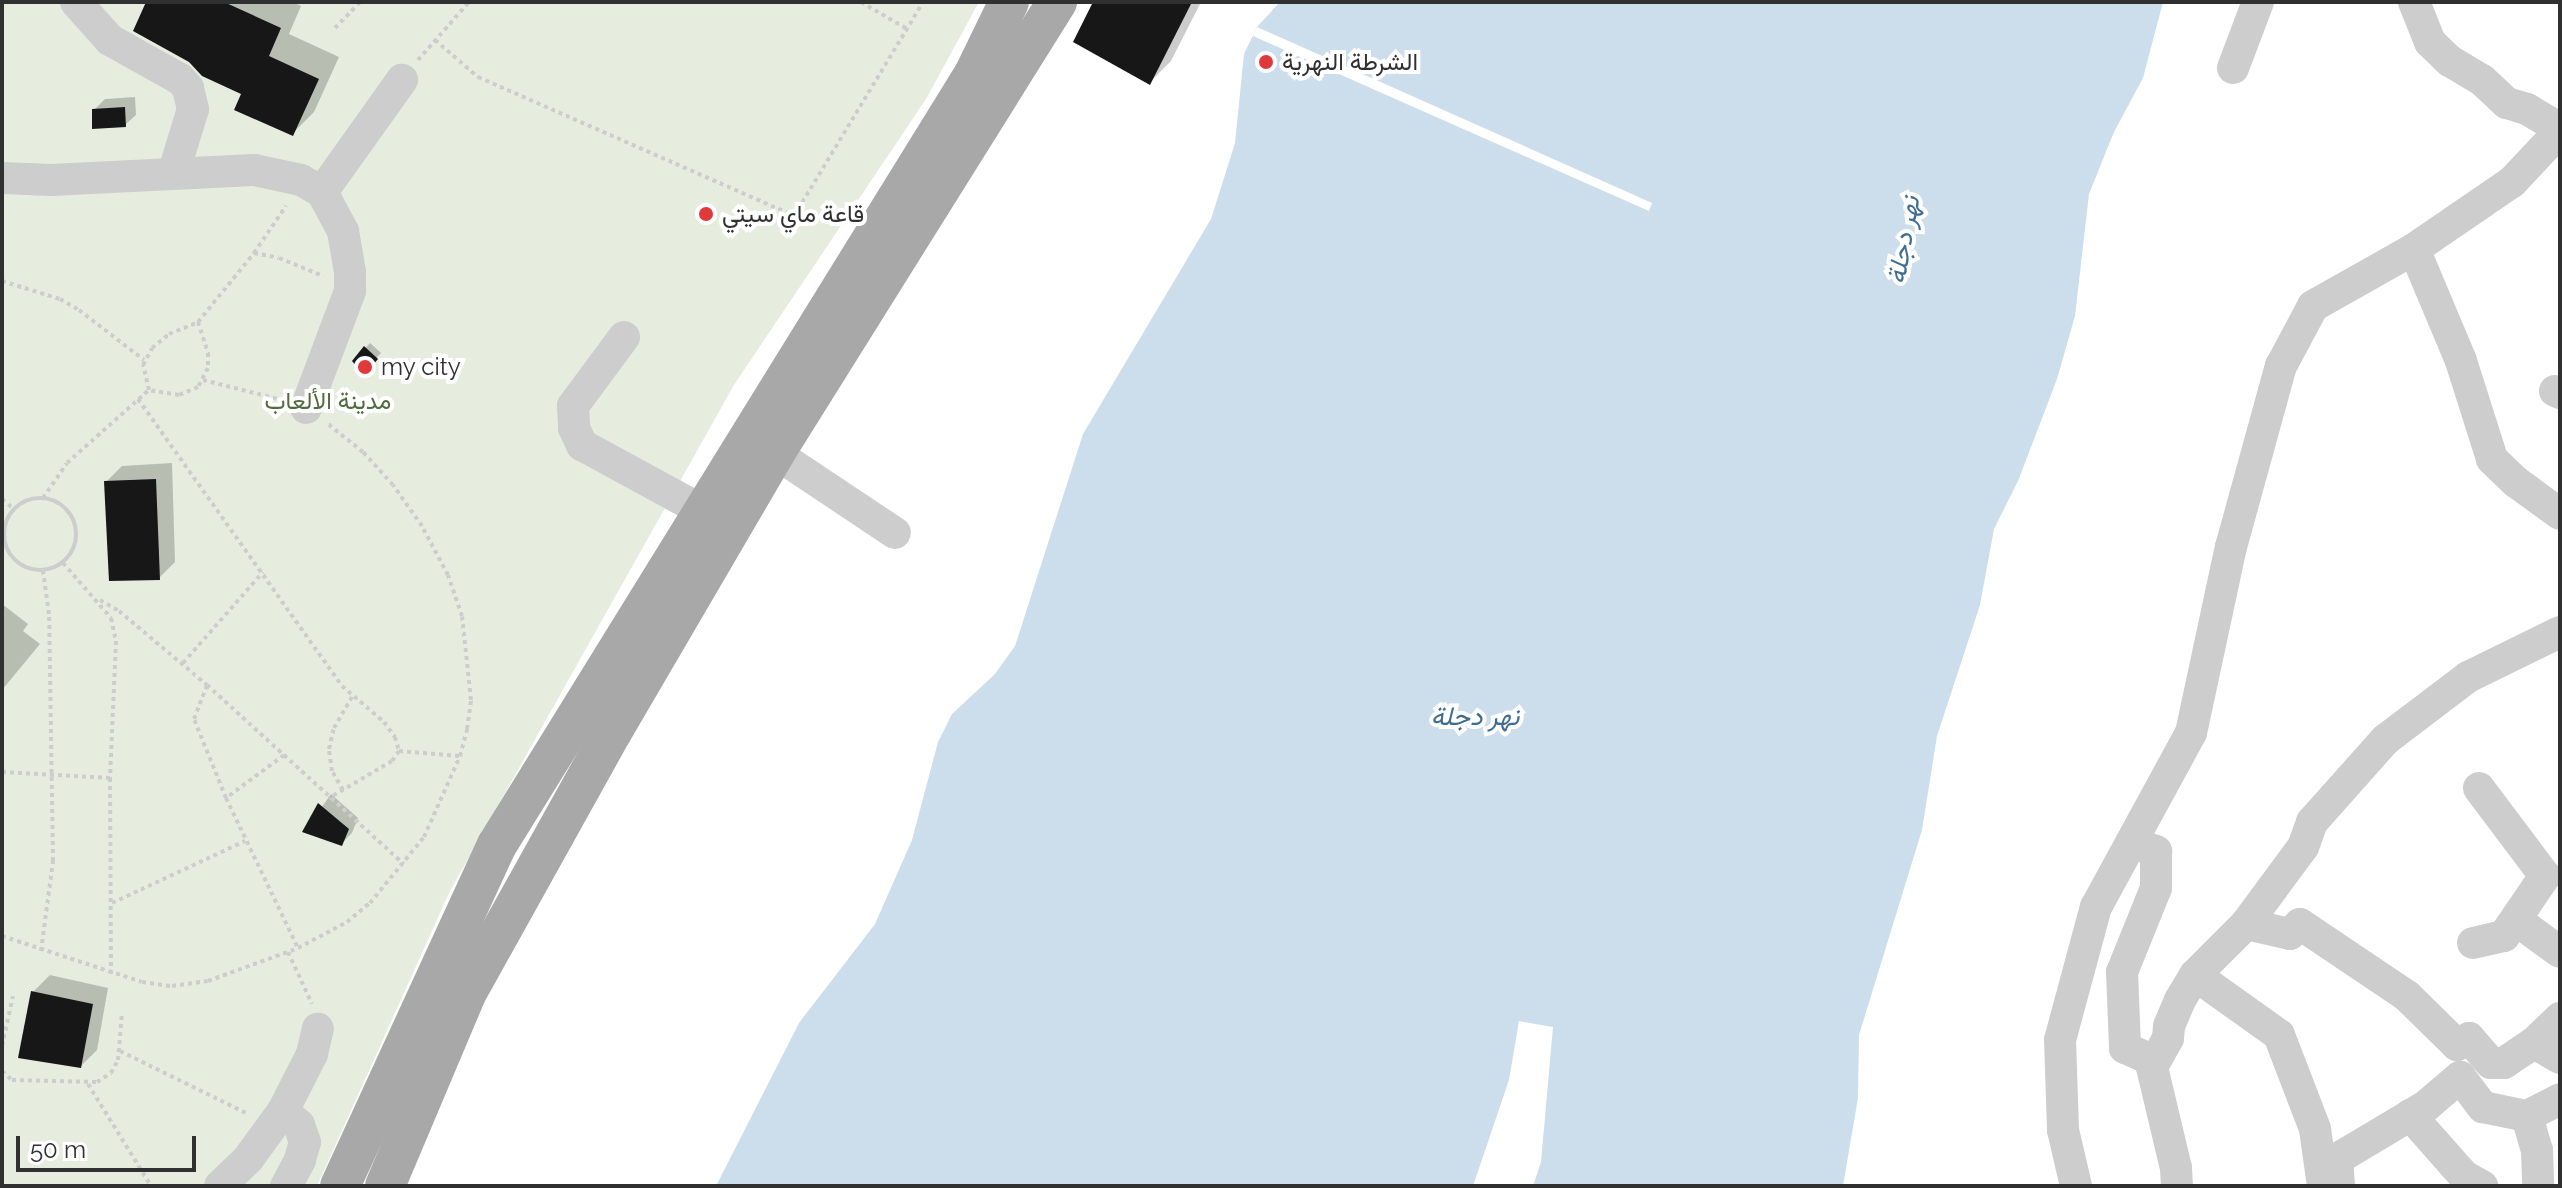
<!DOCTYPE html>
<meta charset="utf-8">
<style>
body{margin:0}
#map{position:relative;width:2562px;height:1188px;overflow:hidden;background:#fff;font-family:Raleway,Vazirmatn,sans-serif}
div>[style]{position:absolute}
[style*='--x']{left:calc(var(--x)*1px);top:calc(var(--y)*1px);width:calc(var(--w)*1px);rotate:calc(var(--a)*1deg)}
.green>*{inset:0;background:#e6eddf}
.water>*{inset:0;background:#ccdeec}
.pier>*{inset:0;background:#fff}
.shadow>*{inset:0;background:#0003}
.building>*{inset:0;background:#171717}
.path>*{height:4px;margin-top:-2px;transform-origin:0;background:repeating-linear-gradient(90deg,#cdcdcd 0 4px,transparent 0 8px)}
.path>.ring{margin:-2px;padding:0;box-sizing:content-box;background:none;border:4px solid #cdcdcd;border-radius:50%}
.minor>*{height:32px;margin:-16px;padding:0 16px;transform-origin:16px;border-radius:16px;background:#cdcdcd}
.major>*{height:40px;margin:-20px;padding:0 20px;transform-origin:20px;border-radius:20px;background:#a8a8a8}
.dots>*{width:22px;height:22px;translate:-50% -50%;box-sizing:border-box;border:4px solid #fff;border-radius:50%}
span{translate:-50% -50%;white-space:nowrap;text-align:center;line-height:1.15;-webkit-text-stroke:8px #fff;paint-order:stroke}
.poi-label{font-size:24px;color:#303030}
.left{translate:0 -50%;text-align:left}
.park-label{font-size:24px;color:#516b3e}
.water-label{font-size:26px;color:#3f6d91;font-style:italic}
.frame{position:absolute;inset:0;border:4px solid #303030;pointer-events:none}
.scale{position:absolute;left:16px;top:1136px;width:180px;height:36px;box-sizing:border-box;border:4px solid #303030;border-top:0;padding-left:10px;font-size:24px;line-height:28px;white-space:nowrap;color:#303030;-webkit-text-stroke:6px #fff;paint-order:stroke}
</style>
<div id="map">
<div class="green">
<i style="clip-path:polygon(2px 2px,979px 2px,926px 99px,734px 385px,450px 891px,317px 1186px,2px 1186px)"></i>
</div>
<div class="water">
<i style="clip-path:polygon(1280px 2px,2163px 2px,2143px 78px,2114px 132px,2089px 194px,2075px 316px,2057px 379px,2018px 481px,1994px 529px,1980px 605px,1937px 736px,1922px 830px,1859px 1035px,1858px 1098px,1843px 1186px,716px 1186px,799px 1023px,875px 924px,912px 840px,938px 742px,952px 714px,995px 674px,1015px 646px,1083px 434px,1211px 219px,1235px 143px,1244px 54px,1257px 27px)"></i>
</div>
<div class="pier">
<i style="clip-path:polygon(1257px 27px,1652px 203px,1649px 211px,1253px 36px)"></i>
<i style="clip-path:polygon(1519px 1021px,1553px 1027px,1541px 1162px,1533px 1186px,1473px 1186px,1509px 1080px)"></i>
</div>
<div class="shadow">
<i style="clip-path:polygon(148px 2px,293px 2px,301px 6px,289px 34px,339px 57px,314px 112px,292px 134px)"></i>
<i style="clip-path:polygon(1095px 2px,1201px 2px,1171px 61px,1150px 82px)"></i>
<i style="clip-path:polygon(135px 97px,136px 115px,125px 125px,94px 110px,105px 99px)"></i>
<i style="clip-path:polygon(370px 343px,381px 353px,364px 372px,354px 361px)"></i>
<i style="clip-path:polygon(172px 463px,175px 562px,159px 578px,106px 482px,122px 466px)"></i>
<i style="clip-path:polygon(2px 604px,28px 624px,23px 631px,40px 644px,2px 690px)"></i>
<i style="clip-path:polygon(331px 794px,358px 818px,352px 833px,341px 844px,305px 831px)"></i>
<i style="clip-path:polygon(50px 975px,108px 988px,97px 1050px,81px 1066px,33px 992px)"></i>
</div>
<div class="building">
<i style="clip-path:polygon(146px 2px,224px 2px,281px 28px,269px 56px,319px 79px,293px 136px,234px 110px,241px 94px,202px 76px,189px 62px,133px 31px)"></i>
<i style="clip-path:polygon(1093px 2px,1192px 2px,1150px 85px,1073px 42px)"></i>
<i style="clip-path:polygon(125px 107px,126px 127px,92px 129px,92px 109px)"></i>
<i style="clip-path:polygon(364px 346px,378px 359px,364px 375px,352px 361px)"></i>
<i style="clip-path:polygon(156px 479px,160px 580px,109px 581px,104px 481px)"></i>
<i style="clip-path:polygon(318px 803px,349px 829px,342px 846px,302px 832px)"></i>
<i style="clip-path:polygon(31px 991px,93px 1004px,81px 1068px,18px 1058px)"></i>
</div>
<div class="path">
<i style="--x:861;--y:2;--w:53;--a:30.4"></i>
<i style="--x:335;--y:28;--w:36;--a:-46"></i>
<i style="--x:435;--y:40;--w:57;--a:40.7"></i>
<i style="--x:478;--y:77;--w:345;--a:23.7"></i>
<i style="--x:794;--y:216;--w:250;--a:-58.9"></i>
<i style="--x:418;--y:60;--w:77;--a:-48.7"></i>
<i style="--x:254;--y:253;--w:25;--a:11"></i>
<i style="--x:279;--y:258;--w:48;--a:22.2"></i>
<i style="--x:2;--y:281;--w:61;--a:17.2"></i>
<i style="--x:60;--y:299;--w:22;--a:30"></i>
<i style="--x:79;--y:310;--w:82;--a:37.6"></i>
<i style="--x:198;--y:322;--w:33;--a:72"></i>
<i style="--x:208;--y:353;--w:15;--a:90"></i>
<i style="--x:208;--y:368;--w:21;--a:118"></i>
<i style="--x:198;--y:387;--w:21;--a:157"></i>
<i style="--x:179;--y:395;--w:30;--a:-171"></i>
<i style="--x:149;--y:390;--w:26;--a:-103"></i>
<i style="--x:143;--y:365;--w:19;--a:-62"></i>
<i style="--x:152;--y:348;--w:22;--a:-39"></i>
<i style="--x:169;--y:334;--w:31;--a:-22"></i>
<i style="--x:198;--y:322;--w:89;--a:-50.9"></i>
<i style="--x:254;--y:253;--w:57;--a:-55.8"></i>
<i style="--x:203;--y:380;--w:81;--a:14.2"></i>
<i style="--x:138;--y:399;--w:352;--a:54.6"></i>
<i style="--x:342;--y:686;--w:55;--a:40.6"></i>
<i style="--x:384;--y:722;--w:19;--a:54"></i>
<i style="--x:395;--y:737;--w:15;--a:74"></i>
<i style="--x:399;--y:751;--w:12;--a:125"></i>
<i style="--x:392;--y:761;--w:73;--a:149.6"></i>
<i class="ring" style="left:4px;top:498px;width:68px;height:68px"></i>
<i style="--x:43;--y:498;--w:42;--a:-55.6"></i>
<i style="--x:67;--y:463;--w:110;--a:-41.7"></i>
<i style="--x:2;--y:499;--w:16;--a:40"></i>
<i style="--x:63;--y:563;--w:73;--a:48.9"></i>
<i style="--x:111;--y:618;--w:24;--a:78"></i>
<i style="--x:116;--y:641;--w:137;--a:92.5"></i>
<i style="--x:110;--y:778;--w:196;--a:89.7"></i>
<i style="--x:100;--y:600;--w:22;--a:30"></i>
<i style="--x:119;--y:611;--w:115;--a:40.1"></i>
<i style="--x:183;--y:663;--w:121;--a:-48.7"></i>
<i style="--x:399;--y:751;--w:61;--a:4.7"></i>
<i style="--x:284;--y:755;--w:72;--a:143.4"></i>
<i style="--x:226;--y:798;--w:85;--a:-112.1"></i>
<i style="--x:194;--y:719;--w:36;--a:-69"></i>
<i style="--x:207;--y:685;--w:266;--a:42.3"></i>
<i style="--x:2;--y:772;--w:108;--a:3.2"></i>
<i style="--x:343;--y:790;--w:22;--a:-120"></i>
<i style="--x:332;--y:771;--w:22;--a:-98"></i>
<i style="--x:329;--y:749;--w:22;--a:-77"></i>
<i style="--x:334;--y:728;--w:36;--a:-60"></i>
<i style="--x:226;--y:798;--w:166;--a:64.4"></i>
<i style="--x:112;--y:903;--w:147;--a:-25"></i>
<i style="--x:2;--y:936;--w:147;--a:18.2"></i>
<i style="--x:142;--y:982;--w:30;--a:8"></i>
<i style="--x:172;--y:986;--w:36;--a:-8"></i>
<i style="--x:208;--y:981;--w:96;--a:-20.1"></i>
<i style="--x:298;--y:948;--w:55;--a:-28"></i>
<i style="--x:347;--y:922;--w:30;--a:-40"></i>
<i style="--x:370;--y:903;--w:85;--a:-50.7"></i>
<i style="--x:424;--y:837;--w:89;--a:-66"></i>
<i style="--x:460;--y:756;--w:28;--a:-75"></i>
<i style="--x:467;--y:729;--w:29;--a:-82"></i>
<i style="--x:471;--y:700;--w:84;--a:-96.1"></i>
<i style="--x:462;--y:616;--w:43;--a:-108.9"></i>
<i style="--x:448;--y:575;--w:55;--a:-118"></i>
<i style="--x:422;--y:526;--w:50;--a:-125.3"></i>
<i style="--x:393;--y:485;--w:45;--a:-132.3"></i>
<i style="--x:363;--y:452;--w:45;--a:-141.3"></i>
<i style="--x:41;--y:951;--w:91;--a:-82.4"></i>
<i style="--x:53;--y:861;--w:247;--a:-90.9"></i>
<i style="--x:49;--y:614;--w:43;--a:-97.9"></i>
<i style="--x:288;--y:952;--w:57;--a:65.2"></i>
<i style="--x:2;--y:1046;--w:51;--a:-77.6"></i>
<i style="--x:120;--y:1051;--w:143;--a:26.2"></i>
<i style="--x:2;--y:1071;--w:13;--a:42"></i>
<i style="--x:12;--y:1080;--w:85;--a:1.3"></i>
<i style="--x:97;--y:1082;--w:17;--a:-33"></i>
<i style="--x:111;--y:1073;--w:15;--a:-62"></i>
<i style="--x:118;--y:1060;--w:48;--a:-85.2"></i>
<i style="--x:88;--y:1084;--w:120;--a:58.3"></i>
</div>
<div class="minor">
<i style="--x:76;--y:2;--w:51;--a:48.2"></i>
<i style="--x:110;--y:40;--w:80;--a:29.1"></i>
<i style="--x:180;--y:79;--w:12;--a:48"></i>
<i style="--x:188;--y:88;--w:22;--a:77"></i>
<i style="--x:193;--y:109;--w:65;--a:107"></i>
<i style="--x:2414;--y:2;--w:43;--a:68.2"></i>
<i style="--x:2430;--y:42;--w:28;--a:44"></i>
<i style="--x:2450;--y:61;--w:37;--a:31"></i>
<i style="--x:2482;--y:80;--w:34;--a:43"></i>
<i style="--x:2507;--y:103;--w:21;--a:17"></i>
<i style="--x:2527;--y:109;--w:39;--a:31"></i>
<i style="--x:2233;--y:68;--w:71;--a:-69.3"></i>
<i style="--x:2;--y:178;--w:49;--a:2.3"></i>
<i style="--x:51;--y:180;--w:203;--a:-2.8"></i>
<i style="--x:254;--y:170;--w:48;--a:12"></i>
<i style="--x:301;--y:180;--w:24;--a:30"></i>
<i style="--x:322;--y:192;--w:44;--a:61.7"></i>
<i style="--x:343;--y:231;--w:42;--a:80.3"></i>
<i style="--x:350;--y:272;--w:19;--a:90"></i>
<i style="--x:350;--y:291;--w:125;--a:110.6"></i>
<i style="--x:322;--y:192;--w:138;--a:-54.5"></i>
<i style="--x:2414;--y:249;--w:121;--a:67.2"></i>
<i style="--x:2461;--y:361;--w:103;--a:72.4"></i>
<i style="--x:2492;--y:459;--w:33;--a:44"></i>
<i style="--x:2516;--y:482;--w:54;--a:36"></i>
<i style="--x:624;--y:337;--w:86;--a:126.5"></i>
<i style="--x:573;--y:406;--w:22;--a:87"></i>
<i style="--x:574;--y:428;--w:19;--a:65"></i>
<i style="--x:582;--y:445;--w:136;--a:28.6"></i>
<i style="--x:2555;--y:391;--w:5;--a:22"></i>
<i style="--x:775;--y:453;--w:144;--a:33.7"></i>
<i style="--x:2132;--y:842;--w:26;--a:21"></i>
<i style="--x:2156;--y:851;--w:37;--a:90"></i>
<i style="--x:2156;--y:888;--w:91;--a:112"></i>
<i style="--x:2122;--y:972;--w:76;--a:87.7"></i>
<i style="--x:2125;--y:1048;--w:27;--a:24"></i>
<i style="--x:2150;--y:1059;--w:112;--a:76.6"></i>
<i style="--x:2176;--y:1168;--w:18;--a:87"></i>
<i style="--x:2516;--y:920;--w:54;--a:36"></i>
<i style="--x:2246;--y:924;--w:96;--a:-53.5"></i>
<i style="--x:2303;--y:847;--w:27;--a:-70"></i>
<i style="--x:2312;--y:822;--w:110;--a:-48.3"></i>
<i style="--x:2385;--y:740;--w:104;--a:-37.2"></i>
<i style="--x:2468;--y:677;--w:102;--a:-26.1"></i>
<i style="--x:2473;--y:943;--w:32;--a:-13"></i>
<i style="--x:2504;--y:936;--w:73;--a:-55.7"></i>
<i style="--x:2545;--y:876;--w:110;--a:-126.9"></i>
<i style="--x:2195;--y:975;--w:103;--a:35.5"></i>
<i style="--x:2279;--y:1035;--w:101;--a:69"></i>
<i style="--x:2315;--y:1129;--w:58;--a:82"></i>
<i style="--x:2534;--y:1043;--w:30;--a:30"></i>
<i style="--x:2152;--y:1067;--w:33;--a:-61"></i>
<i style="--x:2168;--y:1038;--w:12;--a:-85"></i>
<i style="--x:2169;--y:1026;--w:28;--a:-67"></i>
<i style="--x:2180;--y:1000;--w:29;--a:-59"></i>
<i style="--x:2195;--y:975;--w:72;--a:-45"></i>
<i style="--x:2246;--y:924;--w:45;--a:12.8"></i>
<i style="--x:2290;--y:934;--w:14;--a:-45"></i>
<i style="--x:2300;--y:924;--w:129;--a:33.9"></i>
<i style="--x:2407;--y:996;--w:70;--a:44.4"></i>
<i style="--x:2457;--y:1045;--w:14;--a:-30"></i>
<i style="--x:2469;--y:1038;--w:33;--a:49"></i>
<i style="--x:2491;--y:1063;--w:13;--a:0"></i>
<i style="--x:2504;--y:1063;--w:36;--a:-34"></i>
<i style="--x:2534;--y:1043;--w:36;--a:-44"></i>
<i style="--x:283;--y:1111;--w:21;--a:41"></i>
<i style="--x:299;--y:1125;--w:18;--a:71"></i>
<i style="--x:305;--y:1142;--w:19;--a:106"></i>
<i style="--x:300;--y:1160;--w:30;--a:118"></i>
<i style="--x:2410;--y:1115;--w:81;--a:48.5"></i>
<i style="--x:2464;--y:1176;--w:21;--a:29"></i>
<i style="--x:2527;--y:1116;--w:35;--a:74"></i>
<i style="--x:2537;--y:1150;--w:36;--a:88"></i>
<i style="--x:220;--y:1186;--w:39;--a:-44"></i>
<i style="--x:248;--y:1159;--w:59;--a:-53.9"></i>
<i style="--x:283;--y:1111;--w:64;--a:-63"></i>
<i style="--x:312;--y:1054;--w:26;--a:-77"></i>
<i style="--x:2076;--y:1186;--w:57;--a:-103.1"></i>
<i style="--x:2063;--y:1130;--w:90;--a:-91.9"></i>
<i style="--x:2060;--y:1040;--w:138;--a:-74.9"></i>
<i style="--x:2096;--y:907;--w:198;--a:-61.4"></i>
<i style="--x:2191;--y:733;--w:190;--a:-77.9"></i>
<i style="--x:2231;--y:547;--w:188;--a:-74.6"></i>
<i style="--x:2281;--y:366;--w:68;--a:-61.9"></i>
<i style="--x:2313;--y:306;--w:116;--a:-29.4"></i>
<i style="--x:2414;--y:249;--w:119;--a:-34.4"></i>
<i style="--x:2512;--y:182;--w:70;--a:-46.7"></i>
<i style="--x:2339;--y:1186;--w:27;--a:-94"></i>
<i style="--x:2337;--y:1159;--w:104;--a:-30.8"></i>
<i style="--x:2426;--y:1106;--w:45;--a:-40.5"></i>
<i style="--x:2460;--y:1077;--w:38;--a:53"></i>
<i style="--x:2483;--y:1107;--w:45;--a:11.6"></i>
<i style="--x:2527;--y:1116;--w:37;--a:-27"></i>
</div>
<div class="major">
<i style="--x:340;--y:1186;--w:375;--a:-65.3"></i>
<i style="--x:497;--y:845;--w:907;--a:-58.26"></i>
<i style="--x:974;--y:74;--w:80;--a:-64.1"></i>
<i style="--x:385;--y:1186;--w:208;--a:-67.1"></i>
<i style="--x:466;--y:994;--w:300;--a:-60.9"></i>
<i style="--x:612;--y:732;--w:323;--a:-59.7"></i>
<i style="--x:775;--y:453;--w:532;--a:-57.98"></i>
</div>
<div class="dots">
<i style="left:1266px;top:62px;background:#e1383c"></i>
<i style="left:706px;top:214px;background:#e1383c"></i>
<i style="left:365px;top:367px;background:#e1383c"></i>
</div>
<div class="poi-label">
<span class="left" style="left:1282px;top:62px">الشرطة النهرية</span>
<span class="left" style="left:722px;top:214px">قاعة ماي سيتي</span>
<span class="left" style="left:381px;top:367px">my city</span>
</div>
<div class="park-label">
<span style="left:328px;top:401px">مدينة الألعاب</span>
</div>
<div class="water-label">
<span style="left:1904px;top:240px;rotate:-80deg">نهر دجلة</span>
<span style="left:1475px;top:717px">نهر دجلة</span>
</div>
<div class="frame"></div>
<div class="scale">50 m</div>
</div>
